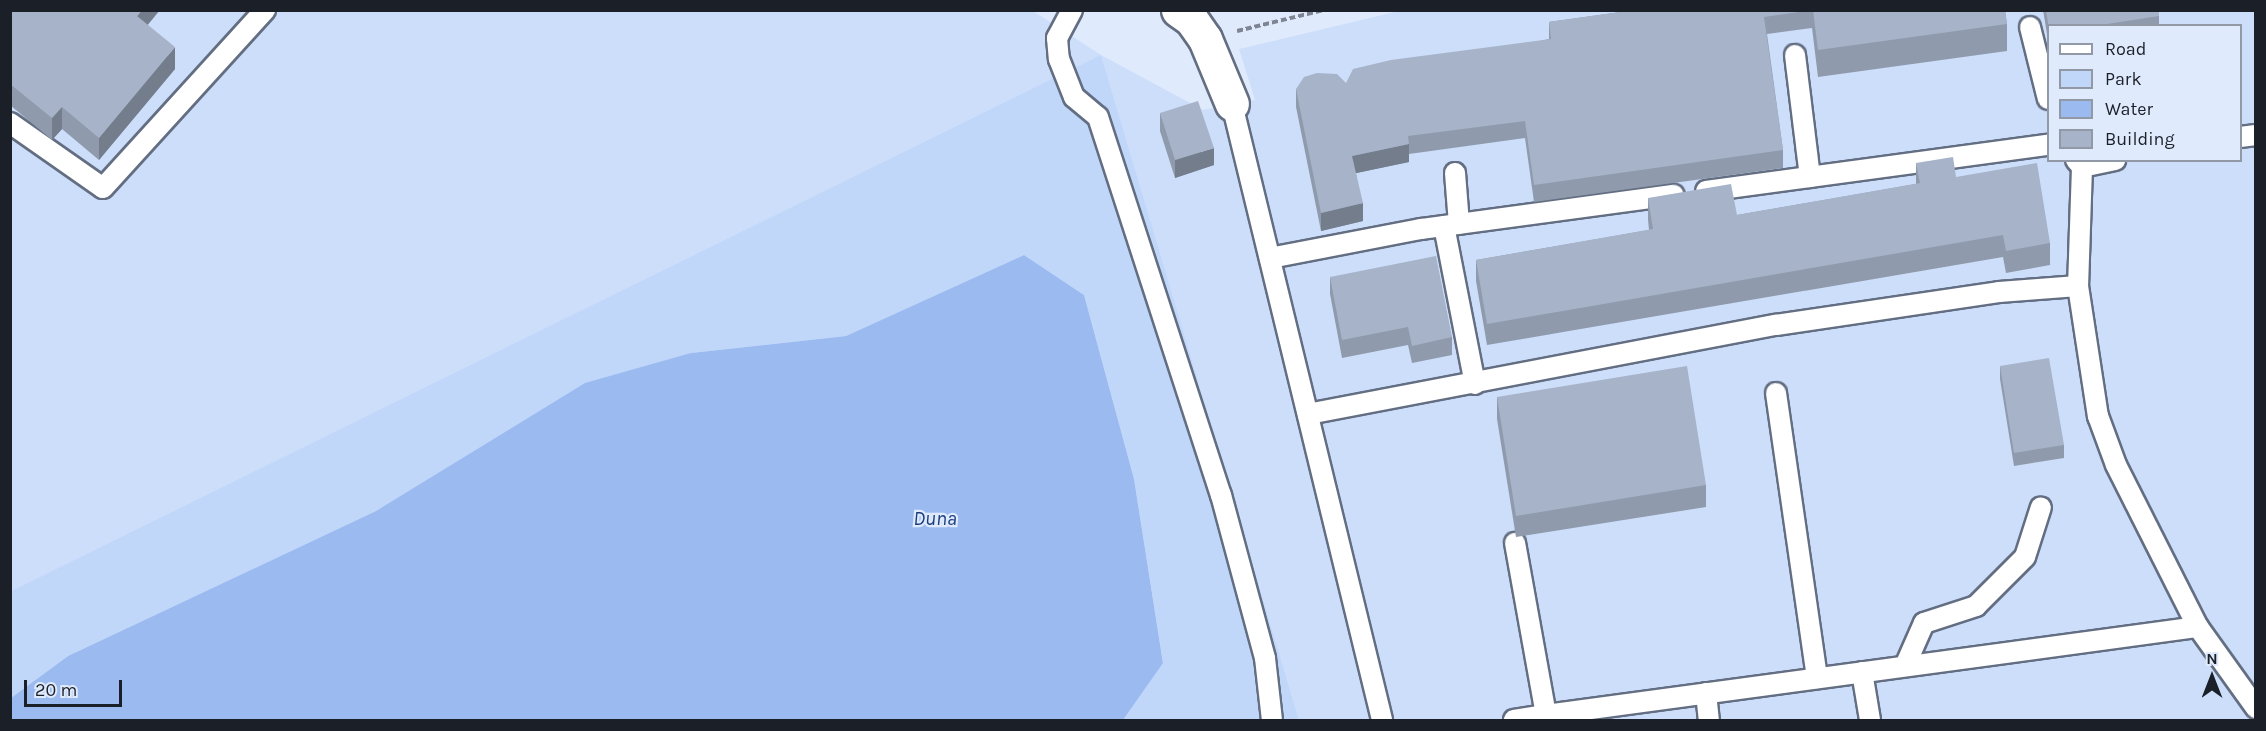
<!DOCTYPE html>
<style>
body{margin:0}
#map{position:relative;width:2266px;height:731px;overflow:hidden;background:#dfeafc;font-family:Karla,sans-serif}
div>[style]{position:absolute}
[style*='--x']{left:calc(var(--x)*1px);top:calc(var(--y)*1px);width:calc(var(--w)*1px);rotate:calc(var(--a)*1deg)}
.built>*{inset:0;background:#cddefb}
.green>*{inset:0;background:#c1d7fa}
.water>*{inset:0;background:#9bbaf0}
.path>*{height:4px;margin-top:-2px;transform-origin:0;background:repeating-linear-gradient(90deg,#7d8592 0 6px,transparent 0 9px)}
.roads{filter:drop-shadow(2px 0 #636e82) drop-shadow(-2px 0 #636e82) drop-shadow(0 2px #636e82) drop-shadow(0 -2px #636e82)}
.service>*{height:20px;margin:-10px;padding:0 10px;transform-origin:10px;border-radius:10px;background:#fff}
.minor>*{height:33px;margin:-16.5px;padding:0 16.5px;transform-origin:16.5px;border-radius:16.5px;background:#fff}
.wall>*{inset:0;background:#8f9aac}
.shaded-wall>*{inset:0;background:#747d8c}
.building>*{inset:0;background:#a6b3c8}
span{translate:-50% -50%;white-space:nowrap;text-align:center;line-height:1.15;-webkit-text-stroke:4.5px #dfeafc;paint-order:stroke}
.water-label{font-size:20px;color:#1b3e7e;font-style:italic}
.frame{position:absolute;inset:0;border:12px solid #1b2028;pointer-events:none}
.legend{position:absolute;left:2047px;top:24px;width:195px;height:138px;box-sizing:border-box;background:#dfeafc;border:2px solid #9199a7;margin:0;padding:8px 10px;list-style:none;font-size:18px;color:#1b2028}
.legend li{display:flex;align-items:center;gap:12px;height:30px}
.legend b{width:30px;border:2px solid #9199a7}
.north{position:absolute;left:2182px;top:647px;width:60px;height:60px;-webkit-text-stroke:4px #dfeafc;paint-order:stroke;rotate:0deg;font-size:16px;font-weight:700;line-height:24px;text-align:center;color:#1b2028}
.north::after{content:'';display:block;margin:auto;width:21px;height:27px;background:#1b2028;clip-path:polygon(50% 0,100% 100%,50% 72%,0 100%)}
.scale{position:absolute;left:24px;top:680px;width:98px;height:27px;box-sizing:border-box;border:3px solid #1b2028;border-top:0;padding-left:8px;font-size:18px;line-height:21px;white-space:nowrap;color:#1b2028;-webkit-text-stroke:4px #dfeafc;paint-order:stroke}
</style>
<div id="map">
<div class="built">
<i style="clip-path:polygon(evenodd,11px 11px,1033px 11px,1101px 55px,1203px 110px,1255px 100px,1239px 49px,1399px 11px,2255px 11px,2255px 720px,1299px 720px,1101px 56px,11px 591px,11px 11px,2048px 26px,2240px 26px,2240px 160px,2048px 160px,2048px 26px)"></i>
</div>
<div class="green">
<i style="clip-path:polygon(1101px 55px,1299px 720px,1123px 720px,1163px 662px,1134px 479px,1084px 295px,1024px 255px,846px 336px,691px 353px,376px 511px,68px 656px,11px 698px,11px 591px)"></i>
</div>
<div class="water">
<i style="clip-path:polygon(1024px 255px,1084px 295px,1134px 479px,1163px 663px,1123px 720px,11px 720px,11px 698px,68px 656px,376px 511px,585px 383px,691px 353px,846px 336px)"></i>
</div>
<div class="path">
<i style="--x:1237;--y:31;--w:89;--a:-13.6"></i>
</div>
<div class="roads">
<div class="service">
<i style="--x:1072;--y:10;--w:32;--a:118"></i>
<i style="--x:1057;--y:38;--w:21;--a:85"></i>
<i style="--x:1059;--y:59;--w:41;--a:68.5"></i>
<i style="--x:1074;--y:97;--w:31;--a:40"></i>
<i style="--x:1098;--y:117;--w:398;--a:72"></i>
<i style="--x:1221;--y:495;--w:169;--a:74.9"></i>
<i style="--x:1265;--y:658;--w:62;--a:83.6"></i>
<i style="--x:2030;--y:27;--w:74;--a:76"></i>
<i style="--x:1795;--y:55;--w:123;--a:83"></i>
<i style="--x:1232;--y:104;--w:634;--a:76.31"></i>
<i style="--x:10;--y:123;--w:113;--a:35"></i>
<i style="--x:103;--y:188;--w:241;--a:-47.7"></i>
<i style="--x:2240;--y:137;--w:16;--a:-7"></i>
<i style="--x:2076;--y:160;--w:9;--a:49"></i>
<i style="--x:2082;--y:167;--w:119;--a:91.9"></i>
<i style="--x:2078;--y:286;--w:132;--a:81.3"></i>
<i style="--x:2098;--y:416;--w:52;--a:69.8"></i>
<i style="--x:2116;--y:465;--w:182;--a:63.2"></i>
<i style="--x:2198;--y:627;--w:100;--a:54.4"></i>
<i style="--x:2082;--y:167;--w:34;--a:-12"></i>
<i style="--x:1455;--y:173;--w:51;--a:85.5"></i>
<i style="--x:1706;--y:191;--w:345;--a:-7.7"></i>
<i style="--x:1444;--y:226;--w:161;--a:78.9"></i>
<i style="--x:1270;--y:258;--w:154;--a:-10.9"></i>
<i style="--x:1421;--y:229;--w:255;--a:-7.7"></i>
<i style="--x:1776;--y:393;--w:288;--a:81.8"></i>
<i style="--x:1308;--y:414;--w:476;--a:-10.8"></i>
<i style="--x:1776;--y:325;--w:225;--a:-8.4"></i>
<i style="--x:1999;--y:292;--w:79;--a:-4.3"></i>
<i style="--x:1905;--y:666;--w:47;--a:-66.2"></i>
<i style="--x:1924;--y:623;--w:55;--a:-18.1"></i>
<i style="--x:1976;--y:606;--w:69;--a:-45"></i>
<i style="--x:2025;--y:557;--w:52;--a:-72.3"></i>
<i style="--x:1862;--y:672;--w:49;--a:80.5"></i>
<i style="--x:1706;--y:693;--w:27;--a:84"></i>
<i style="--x:1546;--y:715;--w:658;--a:-7.69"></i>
<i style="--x:1514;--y:720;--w:32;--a:-9"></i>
<i style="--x:1546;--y:715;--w:175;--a:-100.2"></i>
</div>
<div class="minor">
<i style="--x:1178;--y:10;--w:16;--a:35"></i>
<i style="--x:1191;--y:19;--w:24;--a:55"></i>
<i style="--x:1205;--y:39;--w:70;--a:67.4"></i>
</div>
</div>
<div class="wall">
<i style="clip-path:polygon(10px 10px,148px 25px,175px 69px,99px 160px,62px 129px,52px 140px,10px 105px)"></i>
<i style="clip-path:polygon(1635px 10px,2005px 10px,2007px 24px,2007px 51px,1818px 77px,1812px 28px,1767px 34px,1783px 150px,1783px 168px,1534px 202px,1525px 138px,1409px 154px,1409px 162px,1356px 173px,1363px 221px,1321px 231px,1296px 107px,1296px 89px,1346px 83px,1549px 39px,1549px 22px)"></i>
<i style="clip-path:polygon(2043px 10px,2159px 10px,2159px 26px,2049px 26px,2049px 46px)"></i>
<i style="clip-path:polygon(1160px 113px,1214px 165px,1175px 178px,1160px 131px)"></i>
<i style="clip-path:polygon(1916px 163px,1956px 177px,2050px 243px,2050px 265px,2006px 273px,2003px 257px,1487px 345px,1476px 281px,1476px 260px,1649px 230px,1648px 220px,1648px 198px,1737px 215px,1916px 184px)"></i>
<i style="clip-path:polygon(1330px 277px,1452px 337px,1452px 355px,1412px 363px,1408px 345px,1342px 358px,1330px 294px)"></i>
<i style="clip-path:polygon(2000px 366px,2064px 445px,2064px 458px,2014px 466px,2000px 379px)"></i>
<i style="clip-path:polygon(1497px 397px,1706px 485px,1706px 507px,1516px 537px,1497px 419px)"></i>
</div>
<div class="shaded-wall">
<i style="clip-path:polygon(142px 10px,160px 10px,137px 38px,137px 16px)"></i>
<i style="clip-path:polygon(175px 47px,175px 69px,99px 160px,99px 138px)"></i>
<i style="clip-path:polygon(62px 107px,62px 129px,52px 140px,52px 118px)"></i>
<i style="clip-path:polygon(1409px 144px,1409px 162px,1352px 174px,1352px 156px)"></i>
<i style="clip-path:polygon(1214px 148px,1214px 165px,1175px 178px,1175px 160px)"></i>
<i style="clip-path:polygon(1363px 203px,1363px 221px,1321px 231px,1321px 213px)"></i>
</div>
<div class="building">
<i style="clip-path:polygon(10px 10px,142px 10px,137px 16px,175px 47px,99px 138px,62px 107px,52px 118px,10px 84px)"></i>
<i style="clip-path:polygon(1635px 10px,1812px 10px,1764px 17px,1783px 150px,1534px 185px,1525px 121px,1408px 136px,1409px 144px,1352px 156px,1363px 203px,1321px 213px,1296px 89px,1304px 77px,1317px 73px,1337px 74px,1346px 83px,1353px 69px,1391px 60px,1551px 39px,1549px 22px)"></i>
<i style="clip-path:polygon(1813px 10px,2005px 10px,2007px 24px,1818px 50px)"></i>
<i style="clip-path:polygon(2046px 10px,2159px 10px,2159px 16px,2094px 26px,2049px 26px,2049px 29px)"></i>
<i style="clip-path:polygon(1198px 101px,1214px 148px,1175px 160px,1160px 113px)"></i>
<i style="clip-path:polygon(1953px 157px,1956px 177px,2037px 163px,2050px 243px,2006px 251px,2003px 235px,1487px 324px,1476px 260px,1653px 229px,1648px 198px,1731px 184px,1737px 215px,1920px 183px,1916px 163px)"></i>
<i style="clip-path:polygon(1436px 256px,1452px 337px,1412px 346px,1408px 327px,1342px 340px,1330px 277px)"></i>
<i style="clip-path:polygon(2049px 358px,2064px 445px,2014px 453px,2000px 366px)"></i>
<i style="clip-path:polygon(1687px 366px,1706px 485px,1516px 516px,1497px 397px)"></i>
</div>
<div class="water-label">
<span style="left:935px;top:518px">Duna</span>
</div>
<div class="frame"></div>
<ul class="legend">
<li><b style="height:8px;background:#fff"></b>Road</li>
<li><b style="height:16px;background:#c1d7fa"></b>Park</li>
<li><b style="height:16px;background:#9bbaf0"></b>Water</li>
<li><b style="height:16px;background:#a6b3c8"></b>Building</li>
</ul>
<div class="north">N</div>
<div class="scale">20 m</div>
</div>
